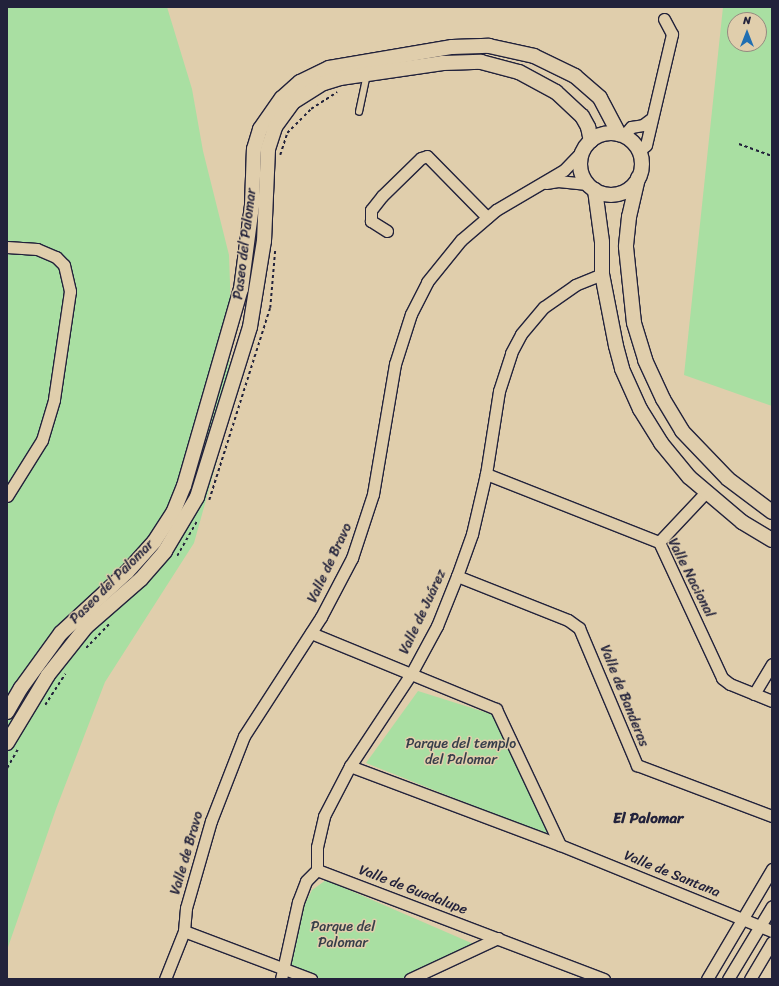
<!DOCTYPE html>
<meta charset="utf-8">
<style>
body{margin:0}
#map{position:relative;width:779px;height:986px;overflow:hidden;background:#e0ceac;font-family:Sriracha,sans-serif}
div>[style]{position:absolute}
[style*='--x']{left:calc(var(--x)*1px);top:calc(var(--y)*1px);width:calc(var(--w)*1px);rotate:calc(var(--a)*1deg)}
.green>*{inset:0;background:#a9dfa2}
.path>*{height:1.5px;margin-top:-0.75px;transform-origin:0;background:repeating-linear-gradient(90deg,#22223b 0 3px,transparent 0 6px)}
.roads{filter:drop-shadow(1px 0 #22223b) drop-shadow(-1px 0 #22223b) drop-shadow(0 1px #22223b) drop-shadow(0 -1px #22223b)}
.service>*{height:5.5px;margin:-2.75px;padding:0 2.75px;transform-origin:2.75px;border-radius:2.75px;background:#e0ceac}
.minor>*{height:11px;margin:-5.5px;padding:0 5.5px;transform-origin:5.5px;border-radius:5.5px;background:#e0ceac}
.tertiary>*{height:14px;margin:-7px;padding:0 7px;transform-origin:7px;border-radius:7px;background:#e0ceac}
.tertiary>.ring{margin:-7px;padding:0;box-sizing:content-box;background:none;border:14px solid #e0ceac;border-radius:50%}
span{translate:-50% -50%;white-space:nowrap;text-align:center;line-height:1.15;-webkit-text-stroke:3px #e0ceac;paint-order:stroke}
.street-label{font-size:14px;color:#22223b}
.park-label{font-size:14px;color:#363e4a}
.neighbourhood-label{font-size:15px;color:#22223b;font-weight:700}
.frame{position:absolute;inset:0;border:8px solid #22223b;pointer-events:none}
.north{position:absolute;left:727px;top:12px;width:40px;height:40px;box-sizing:border-box;background:#e0ceac;border:1px solid #94897f;border-radius:50%;rotate:0deg;font-size:11px;font-weight:700;line-height:16px;text-align:center;color:#22223b}
.north::after{content:'';display:block;margin:auto;width:14px;height:18px;background:#1f6fb2;clip-path:polygon(50% 0,100% 100%,50% 72%,0 100%)}
</style>
<div id="map">
<div class="green">
<i style="clip-path:polygon(7px 7px,167px 7px,192px 89px,203px 151px,229px 255px,232px 340px,218px 457px,194px 543px,105px 682px,56px 809px,7px 950px)"></i>
<i style="clip-path:polygon(evenodd,723px 7px,772px 7px,772px 406px,684px 375px,723px 7px,735px 20px,759px 20px,759px 44px,735px 44px,735px 20px)"></i>
<i style="clip-path:polygon(418px 691px,494px 715px,552px 837px,366px 763px)"></i>
<i style="clip-path:polygon(326px 880px,476px 945px,401px 979px,321px 979px,291px 967px,305px 904px,312px 890px)"></i>
</div>
<div class="path">
<i style="--x:739;--y:144;--w:35;--a:20"></i>
<i style="--x:280;--y:155;--w:23;--a:-72"></i>
<i style="--x:287;--y:133;--w:34;--a:-45"></i>
<i style="--x:311;--y:109;--w:31;--a:-33"></i>
<i style="--x:209;--y:500;--w:201;--a:-72.4"></i>
<i style="--x:270;--y:308;--w:58;--a:-85.1"></i>
<i style="--x:177;--y:556;--w:40;--a:-60.3"></i>
<i style="--x:86;--y:648;--w:36;--a:-46"></i>
<i style="--x:45;--y:705;--w:37;--a:-57"></i>
<i style="--x:7;--y:768;--w:22;--a:-60"></i>
</div>
<div class="roads">
<div class="service">
<i style="--x:359;--y:112;--w:38;--a:-78"></i>
</div>
<div class="minor">
<i style="--x:623;--y:136;--w:12;--a:-48"></i>
<i style="--x:631;--y:127;--w:12;--a:-9"></i>
<i style="--x:643;--y:125;--w:10;--a:-37"></i>
<i style="--x:639;--y:151;--w:9;--a:-41"></i>
<i style="--x:646;--y:145;--w:114;--a:-76.8"></i>
<i style="--x:672;--y:34;--w:17;--a:-118"></i>
<i style="--x:546;--y:183;--w:12;--a:-9"></i>
<i style="--x:558;--y:181;--w:29;--a:6"></i>
<i style="--x:387;--y:231;--w:19;--a:-148"></i>
<i style="--x:371;--y:221;--w:11;--a:-90"></i>
<i style="--x:371;--y:210;--w:18;--a:-52"></i>
<i style="--x:382;--y:196;--w:54;--a:-44.3"></i>
<i style="--x:421;--y:158;--w:6;--a:-18"></i>
<i style="--x:427;--y:156;--w:86;--a:45.5"></i>
<i style="--x:7;--y:247;--w:30;--a:4"></i>
<i style="--x:37;--y:249;--w:21;--a:23"></i>
<i style="--x:56;--y:257;--w:11;--a:45"></i>
<i style="--x:64;--y:265;--w:27;--a:77"></i>
<i style="--x:70;--y:291;--w:110;--a:98.4"></i>
<i style="--x:54;--y:400;--w:42;--a:106.7"></i>
<i style="--x:42;--y:440;--w:66;--a:122"></i>
<i style="--x:486;--y:474;--w:186;--a:21.5"></i>
<i style="--x:659;--y:542;--w:150;--a:65.1"></i>
<i style="--x:722;--y:678;--w:10;--a:37"></i>
<i style="--x:730;--y:684;--w:45;--a:22"></i>
<i style="--x:659;--y:542;--w:67;--a:-46.8"></i>
<i style="--x:457;--y:576;--w:119;--a:21.6"></i>
<i style="--x:568;--y:620;--w:14;--a:36"></i>
<i style="--x:579;--y:628;--w:149;--a:67.1"></i>
<i style="--x:637;--y:765;--w:144;--a:20.7"></i>
<i style="--x:311;--y:633;--w:200;--a:22.3"></i>
<i style="--x:496;--y:709;--w:150;--a:64.8"></i>
<i style="--x:560;--y:845;--w:229;--a:22.1"></i>
<i style="--x:754;--y:694;--w:35;--a:-59"></i>
<i style="--x:350;--y:766;--w:224;--a:20.6"></i>
<i style="--x:317;--y:870;--w:307;--a:20.8"></i>
<i style="--x:184;--y:931;--w:136;--a:20.7"></i>
<i style="--x:165;--y:979;--w:52;--a:-68.4"></i>
<i style="--x:184;--y:931;--w:23;--a:-85"></i>
<i style="--x:186;--y:908;--w:91;--a:-74"></i>
<i style="--x:211;--y:821;--w:91;--a:-68.8"></i>
<i style="--x:244;--y:736;--w:142;--a:-57.1"></i>
<i style="--x:321;--y:617;--w:67;--a:-62.3"></i>
<i style="--x:352;--y:558;--w:67;--a:-71.8"></i>
<i style="--x:373;--y:494;--w:132;--a:-80.4"></i>
<i style="--x:395;--y:364;--w:52;--a:-72.3"></i>
<i style="--x:411;--y:314;--w:36;--a:-63"></i>
<i style="--x:427;--y:282;--w:54;--a:-51"></i>
<i style="--x:461;--y:240;--w:46;--a:-40.6"></i>
<i style="--x:496;--y:210;--w:79;--a:-30.5"></i>
<i style="--x:564;--y:170;--w:29;--a:-46"></i>
<i style="--x:281;--y:979;--w:79;--a:-77.6"></i>
<i style="--x:298;--y:902;--w:22;--a:-69"></i>
<i style="--x:306;--y:881;--w:16;--a:-45"></i>
<i style="--x:317;--y:870;--w:23;--a:-90"></i>
<i style="--x:317;--y:847;--w:32;--a:-77"></i>
<i style="--x:324;--y:816;--w:56;--a:-62.5"></i>
<i style="--x:350;--y:766;--w:110;--a:-56.5"></i>
<i style="--x:411;--y:674;--w:55;--a:-61.6"></i>
<i style="--x:437;--y:626;--w:54;--a:-68.2"></i>
<i style="--x:457;--y:576;--w:45;--a:-70.3"></i>
<i style="--x:472;--y:534;--w:62;--a:-76.9"></i>
<i style="--x:486;--y:474;--w:84;--a:-81.1"></i>
<i style="--x:499;--y:391;--w:40;--a:-72"></i>
<i style="--x:511;--y:353;--w:21;--a:-62"></i>
<i style="--x:521;--y:334;--w:35;--a:-50"></i>
<i style="--x:544;--y:307;--w:38;--a:-35"></i>
<i style="--x:575;--y:285;--w:29;--a:-22"></i>
<i style="--x:410;--y:979;--w:97;--a:-25"></i>
<i style="--x:707;--y:979;--w:128;--a:-59.4"></i>
<i style="--x:728;--y:979;--w:85;--a:-58.9"></i>
<i style="--x:750;--y:979;--w:43;--a:-59.3"></i>
</div>
<div class="tertiary">
<i class="ring" style="left:580px;top:133px;width:48px;height:48px"></i>
<i style="--x:638;--y:178;--w:40;--a:103"></i>
<i style="--x:629;--y:217;--w:30;--a:96"></i>
<i style="--x:626;--y:247;--w:76;--a:84"></i>
<i style="--x:634;--y:323;--w:39;--a:73"></i>
<i style="--x:645;--y:360;--w:43;--a:65.2"></i>
<i style="--x:663;--y:399;--w:37;--a:59"></i>
<i style="--x:682;--y:431;--w:66;--a:46.2"></i>
<i style="--x:728;--y:479;--w:55;--a:36.9"></i>
<i style="--x:595;--y:190;--w:52;--a:82.3"></i>
<i style="--x:602;--y:242;--w:32;--a:90"></i>
<i style="--x:602;--y:274;--w:73;--a:79"></i>
<i style="--x:616;--y:346;--w:24;--a:75"></i>
<i style="--x:622;--y:369;--w:44;--a:65.8"></i>
<i style="--x:640;--y:409;--w:40;--a:58"></i>
<i style="--x:661;--y:443;--w:44;--a:50.5"></i>
<i style="--x:689;--y:477;--w:70;--a:40.3"></i>
<i style="--x:742;--y:522;--w:35;--a:31"></i>
<i style="--x:7;--y:712;--w:28;--a:-60"></i>
<i style="--x:21;--y:688;--w:68;--a:-54"></i>
<i style="--x:61;--y:633;--w:90;--a:-42.7"></i>
<i style="--x:127;--y:572;--w:40;--a:-48"></i>
<i style="--x:154;--y:542;--w:35;--a:-57"></i>
<i style="--x:173;--y:513;--w:29;--a:-68"></i>
<i style="--x:184;--y:486;--w:205;--a:-73.9"></i>
<i style="--x:241;--y:289;--w:85;--a:-82.5"></i>
<i style="--x:252;--y:205;--w:56;--a:-88"></i>
<i style="--x:254;--y:149;--w:21;--a:-73"></i>
<i style="--x:260;--y:129;--w:38;--a:-55"></i>
<i style="--x:282;--y:98;--w:24;--a:-42"></i>
<i style="--x:300;--y:82;--w:32;--a:-26"></i>
<i style="--x:329;--y:68;--w:125;--a:-9.7"></i>
<i style="--x:452;--y:47;--w:37;--a:-2"></i>
<i style="--x:489;--y:46;--w:46;--a:12.5"></i>
<i style="--x:534;--y:56;--w:46;--a:26"></i>
<i style="--x:575;--y:76;--w:33;--a:41"></i>
<i style="--x:600;--y:98;--w:41;--a:62.2"></i>
<i style="--x:7;--y:743;--w:79;--a:-58.9"></i>
<i style="--x:48;--y:675;--w:61;--a:-51.6"></i>
<i style="--x:86;--y:627;--w:73;--a:-41.1"></i>
<i style="--x:141;--y:579;--w:37;--a:-49"></i>
<i style="--x:165;--y:551;--w:63;--a:-59.3"></i>
<i style="--x:197;--y:497;--w:178;--a:-72.7"></i>
<i style="--x:250;--y:327;--w:87;--a:-80.8"></i>
<i style="--x:264;--y:241;--w:92;--a:-87.5"></i>
<i style="--x:268;--y:149;--w:23;--a:-72"></i>
<i style="--x:275;--y:127;--w:31;--a:-54"></i>
<i style="--x:293;--y:102;--w:36;--a:-32"></i>
<i style="--x:324;--y:83;--w:17;--a:-17"></i>
<i style="--x:340;--y:78;--w:104;--a:-8.3"></i>
<i style="--x:443;--y:63;--w:38;--a:-2"></i>
<i style="--x:481;--y:62;--w:39;--a:15"></i>
<i style="--x:519;--y:72;--w:42;--a:28.4"></i>
<i style="--x:556;--y:92;--w:35;--a:43"></i>
<i style="--x:582;--y:116;--w:13;--a:61"></i>
<i style="--x:588;--y:127;--w:14;--a:78"></i>
</div>
</div>
<div class="street-label">
<span style="left:245px;top:244px;rotate:-83deg">Paseo del Palomar</span>
<span style="left:330px;top:563px;rotate:-65deg">Valle de Bravo</span>
<span style="left:691px;top:578px;rotate:63deg">Valle Nacional</span>
<span style="left:112px;top:582px;rotate:-45deg">Paseo del Palomar</span>
<span style="left:423px;top:612px;rotate:-65deg">Valle de Juárez</span>
<span style="left:624px;top:696px;rotate:68deg">Valle de Banderas</span>
<span style="left:187px;top:853px;rotate:-74deg">Valle de Bravo</span>
<span style="left:672px;top:874px;rotate:22deg">Valle de Santana</span>
<span style="left:413px;top:890px;rotate:21deg">Valle de Guadalupe</span>
</div>
<div class="park-label">
<span style="left:461px;top:752px">Parque del templo<br>del Palomar</span>
<span style="left:343px;top:935px">Parque del<br>Palomar</span>
</div>
<div class="neighbourhood-label">
<span style="left:648px;top:819px">El Palomar</span>
</div>
<div class="frame"></div>
<div class="north">N</div>
</div>
